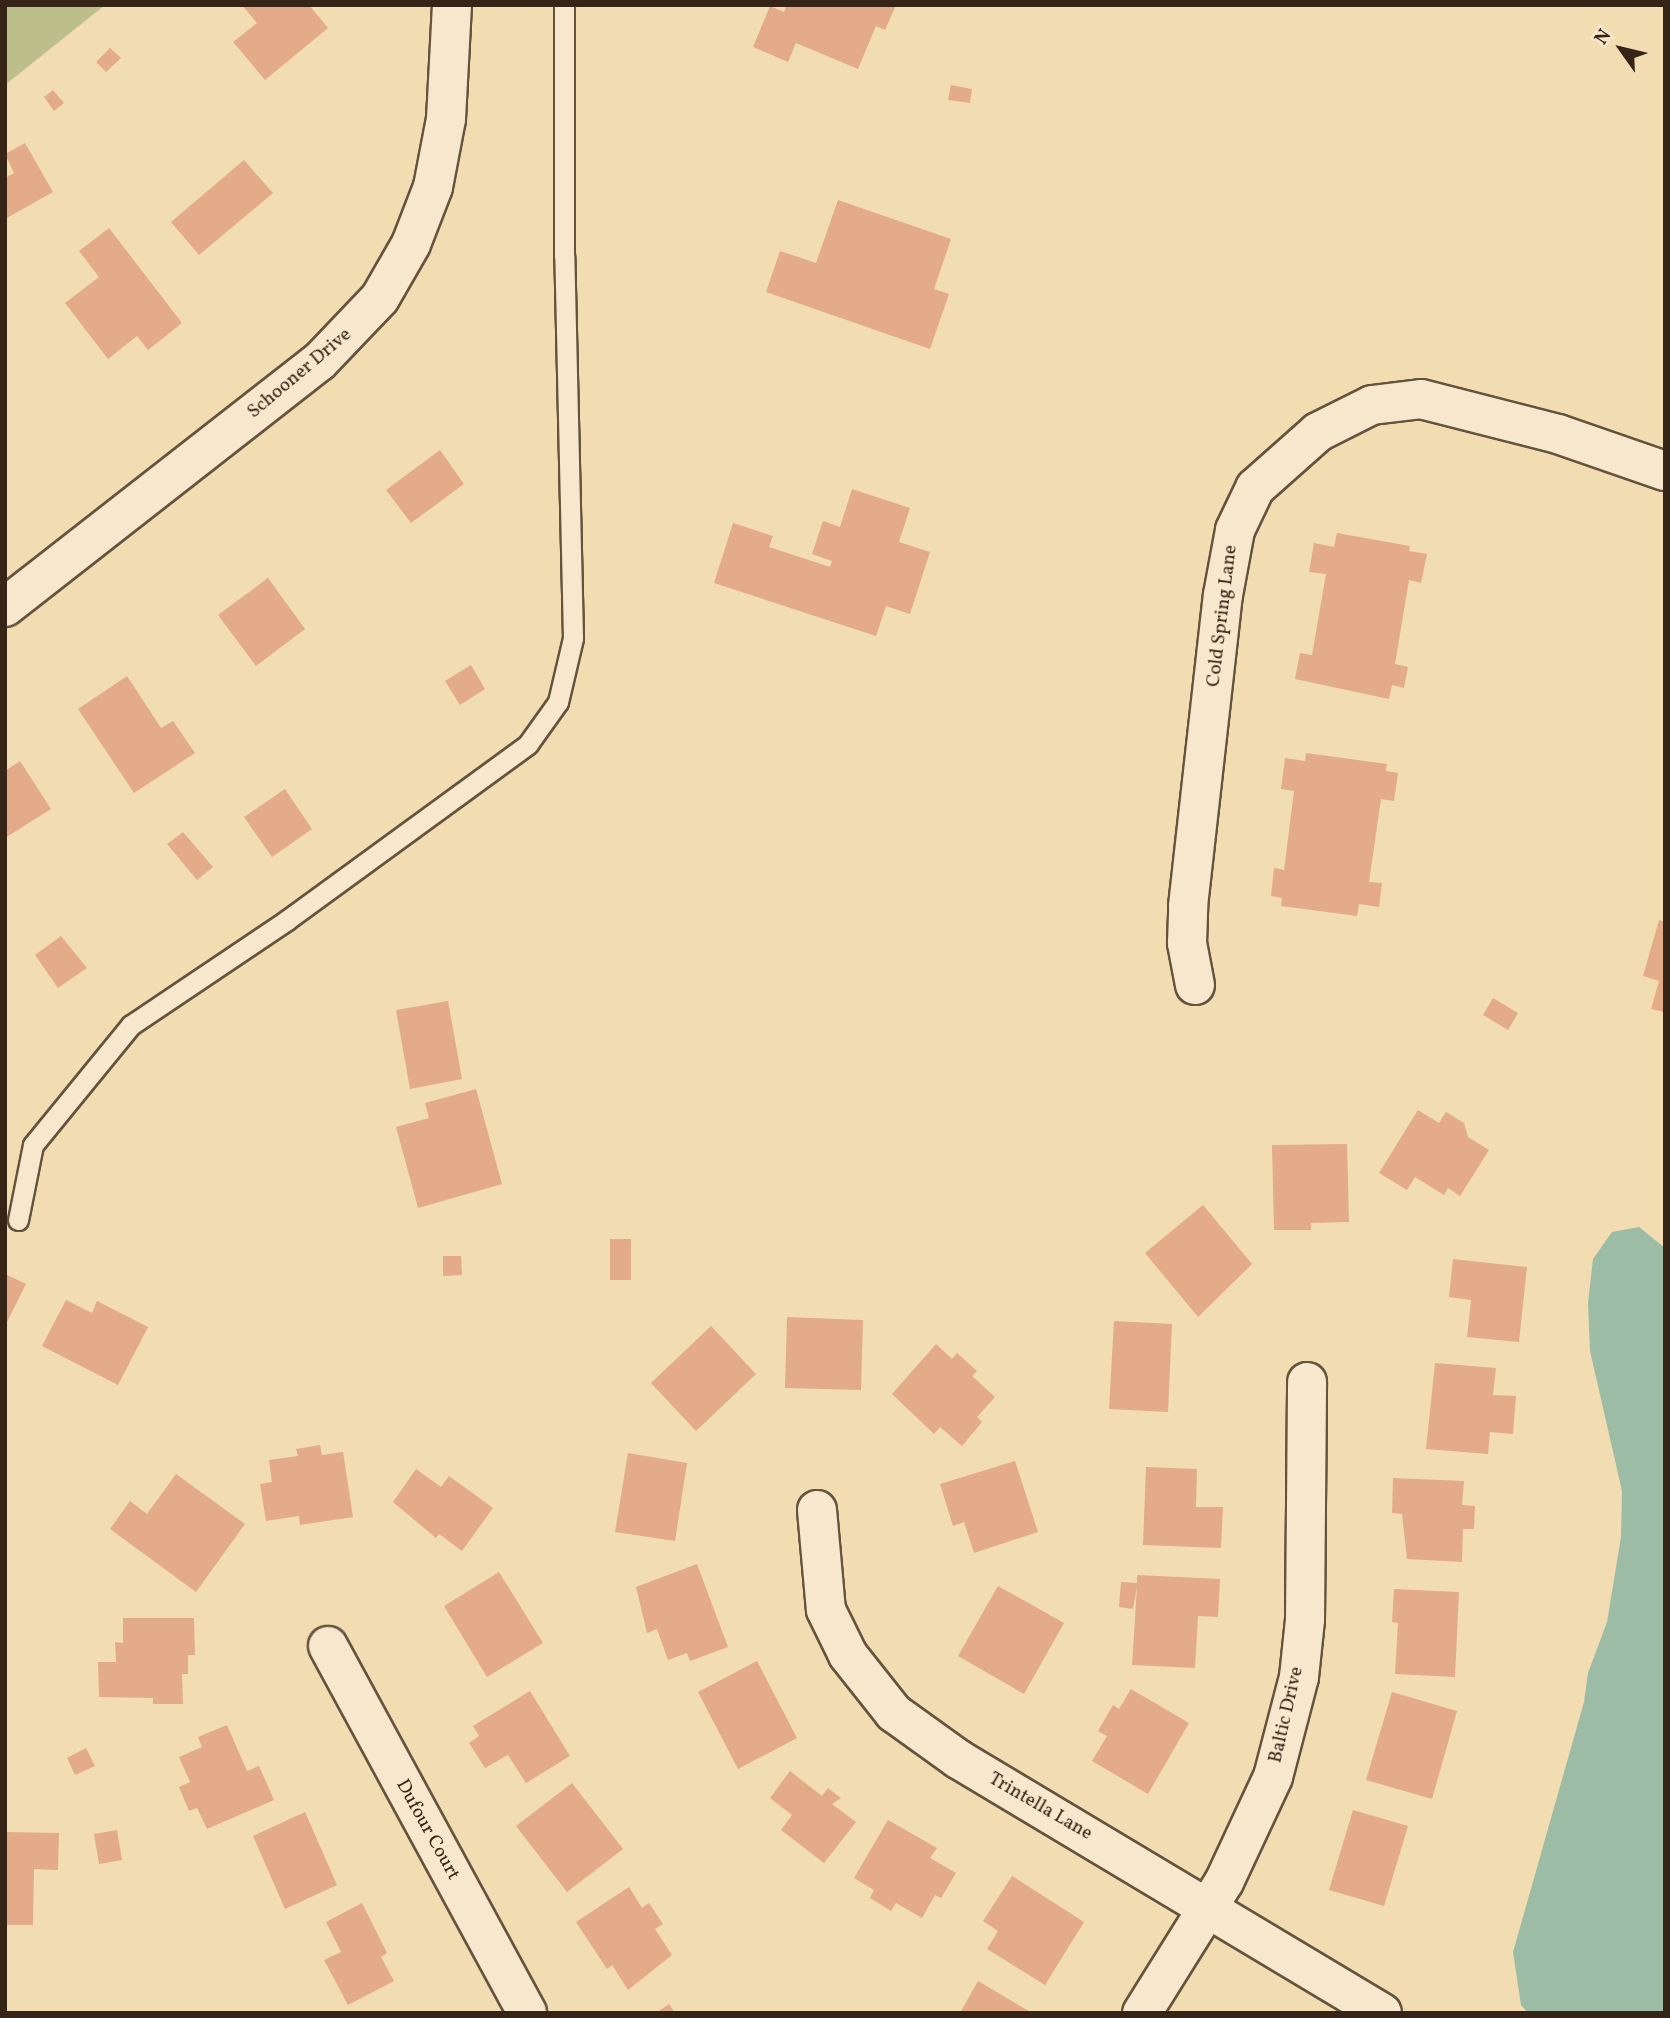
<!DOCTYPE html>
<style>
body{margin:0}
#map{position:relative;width:1670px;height:2018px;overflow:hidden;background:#f2dcb2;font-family:Vollkorn,serif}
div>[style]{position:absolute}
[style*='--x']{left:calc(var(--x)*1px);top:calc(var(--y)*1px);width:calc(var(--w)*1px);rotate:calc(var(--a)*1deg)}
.green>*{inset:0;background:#bdbf8a}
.water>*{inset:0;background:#9cbca6}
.building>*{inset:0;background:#e3ab88}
.roads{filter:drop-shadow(2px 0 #65533e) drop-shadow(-2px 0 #65533e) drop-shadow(0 2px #65533e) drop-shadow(0 -2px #65533e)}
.service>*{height:19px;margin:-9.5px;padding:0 9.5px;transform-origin:9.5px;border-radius:9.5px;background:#f7e8cd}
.minor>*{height:38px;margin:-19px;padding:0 19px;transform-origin:19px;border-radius:19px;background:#f7e8cd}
span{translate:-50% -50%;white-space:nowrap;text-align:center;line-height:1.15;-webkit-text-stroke:5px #f7e8cd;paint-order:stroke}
.street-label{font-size:19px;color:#362517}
.frame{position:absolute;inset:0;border:7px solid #362517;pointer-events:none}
.north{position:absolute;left:1586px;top:14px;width:70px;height:70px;-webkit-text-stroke:5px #f7e8cd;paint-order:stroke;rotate:304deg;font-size:19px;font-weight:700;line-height:28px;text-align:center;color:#362517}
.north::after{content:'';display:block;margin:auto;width:24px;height:32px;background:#362517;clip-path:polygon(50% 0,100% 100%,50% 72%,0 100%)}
</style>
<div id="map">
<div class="green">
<i style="clip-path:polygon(5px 5px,105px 5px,5px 85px)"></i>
</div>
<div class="water">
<i style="clip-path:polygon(1639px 1227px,1665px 1248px,1665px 2013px,1528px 2013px,1521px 2005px,1513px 1952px,1584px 1702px,1588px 1673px,1607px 1622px,1621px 1537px,1622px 1491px,1590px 1351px,1588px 1303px,1593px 1259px,1612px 1232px)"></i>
</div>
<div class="building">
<i style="clip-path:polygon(242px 5px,309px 5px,328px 28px,265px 80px,233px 42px,257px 23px)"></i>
<i style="clip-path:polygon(787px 5px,896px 5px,885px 30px,876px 26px,858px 69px,796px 43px,788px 62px,753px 47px,770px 6px,784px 12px)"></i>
<i style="clip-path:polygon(110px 48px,121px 58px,106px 72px,96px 62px)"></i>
<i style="clip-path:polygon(951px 85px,972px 89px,970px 103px,948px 100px)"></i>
<i style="clip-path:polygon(53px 90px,64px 103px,54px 111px,44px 97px)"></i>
<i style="clip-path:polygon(25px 143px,53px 192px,5px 219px,5px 178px,14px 173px,5px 154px)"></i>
<i style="clip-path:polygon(244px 160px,273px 193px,199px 255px,171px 222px)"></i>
<i style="clip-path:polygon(838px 200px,951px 239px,934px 289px,949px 294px,930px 349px,766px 292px,780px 251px,816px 263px)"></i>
<i style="clip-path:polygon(109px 228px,182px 323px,148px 350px,137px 336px,108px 359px,65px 303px,99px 277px,79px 251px)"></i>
<i style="clip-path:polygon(440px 450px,464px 484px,411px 523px,386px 490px)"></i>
<i style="clip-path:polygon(852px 489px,910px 508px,899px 542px,930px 552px,910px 614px,886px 606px,876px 636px,714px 583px,733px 523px,773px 536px,769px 547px,830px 567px,832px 561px,812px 554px,823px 521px,840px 527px)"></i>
<i style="clip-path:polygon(1337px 533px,1410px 546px,1409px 551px,1427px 554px,1421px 583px,1409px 580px,1395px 664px,1408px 667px,1404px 688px,1392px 685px,1389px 699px,1295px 679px,1300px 653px,1312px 655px,1326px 574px,1309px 572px,1314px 543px,1334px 547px)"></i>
<i style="clip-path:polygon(268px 578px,305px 629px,256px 666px,218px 615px)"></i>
<i style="clip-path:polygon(471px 665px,485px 689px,460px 705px,445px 681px)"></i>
<i style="clip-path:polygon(127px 676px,161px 728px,173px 721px,195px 753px,134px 793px,78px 709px)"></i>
<i style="clip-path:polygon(1306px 753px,1387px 764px,1386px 771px,1398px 773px,1394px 801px,1381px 799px,1369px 882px,1382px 883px,1379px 907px,1359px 904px,1357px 916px,1281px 906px,1282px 898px,1271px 896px,1274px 868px,1284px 870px,1294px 791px,1281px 789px,1285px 758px,1305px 761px)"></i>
<i style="clip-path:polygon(20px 761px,51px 809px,5px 838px,5px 771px)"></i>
<i style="clip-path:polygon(285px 789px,312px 829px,272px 857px,244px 817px)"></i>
<i style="clip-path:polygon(183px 832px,213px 867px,197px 880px,167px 844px)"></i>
<i style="clip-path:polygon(1659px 920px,1665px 922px,1665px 1012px,1651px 1009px,1659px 981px,1643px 976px)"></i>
<i style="clip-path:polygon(61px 936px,87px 968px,58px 988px,35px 955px)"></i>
<i style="clip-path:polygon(1493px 998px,1518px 1013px,1508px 1030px,1483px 1015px)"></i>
<i style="clip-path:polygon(448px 1001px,462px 1079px,410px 1089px,396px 1010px)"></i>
<i style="clip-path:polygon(476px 1089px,502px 1184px,418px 1208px,396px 1127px,429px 1118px,425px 1103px)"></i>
<i style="clip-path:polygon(1418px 1110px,1439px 1123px,1446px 1112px,1464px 1123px,1468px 1137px,1489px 1150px,1460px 1196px,1448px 1188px,1444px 1195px,1415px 1177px,1407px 1190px,1379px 1173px)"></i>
<i style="clip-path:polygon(1347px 1144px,1349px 1222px,1311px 1223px,1311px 1230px,1274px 1230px,1272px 1145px)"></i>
<i style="clip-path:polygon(1203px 1205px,1252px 1264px,1198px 1317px,1145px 1253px)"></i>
<i style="clip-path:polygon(610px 1239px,631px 1239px,631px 1280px,610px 1280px)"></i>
<i style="clip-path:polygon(443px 1256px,461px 1256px,462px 1275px,443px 1276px)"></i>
<i style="clip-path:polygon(1453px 1259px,1527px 1267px,1519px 1342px,1467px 1337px,1471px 1300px,1449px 1297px)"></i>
<i style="clip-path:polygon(5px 1274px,26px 1284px,5px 1326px)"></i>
<i style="clip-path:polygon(66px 1300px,92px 1313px,97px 1301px,148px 1327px,118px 1385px,42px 1346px)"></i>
<i style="clip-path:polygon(787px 1317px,863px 1320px,861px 1390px,785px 1388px)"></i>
<i style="clip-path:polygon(1114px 1321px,1172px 1324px,1168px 1412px,1109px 1409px)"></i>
<i style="clip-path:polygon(711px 1326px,756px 1374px,696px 1431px,651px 1383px)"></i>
<i style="clip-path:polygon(936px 1344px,952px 1359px,957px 1353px,977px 1371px,972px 1376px,995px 1397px,977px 1417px,982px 1422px,962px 1446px,940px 1427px,934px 1434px,892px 1394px)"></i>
<i style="clip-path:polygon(1435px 1363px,1496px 1368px,1493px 1395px,1516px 1396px,1513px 1434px,1490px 1432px,1488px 1454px,1426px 1449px)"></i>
<i style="clip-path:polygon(320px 1445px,322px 1455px,343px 1452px,353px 1517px,300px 1525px,299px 1516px,266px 1521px,260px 1484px,272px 1482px,269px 1460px,298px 1456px,296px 1449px)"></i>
<i style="clip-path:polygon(628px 1453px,687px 1463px,675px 1541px,615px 1532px)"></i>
<i style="clip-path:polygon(1015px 1461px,1038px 1532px,974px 1553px,964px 1522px,953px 1526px,940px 1484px)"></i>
<i style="clip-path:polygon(1146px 1467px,1197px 1469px,1196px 1507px,1223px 1507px,1221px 1548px,1143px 1545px)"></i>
<i style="clip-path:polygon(416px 1469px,441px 1487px,449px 1476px,493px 1508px,462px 1551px,439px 1534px,436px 1538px,393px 1502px)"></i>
<i style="clip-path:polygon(176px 1474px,245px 1524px,196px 1592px,110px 1529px,130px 1501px,147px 1514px)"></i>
<i style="clip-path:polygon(1393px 1478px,1464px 1481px,1462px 1505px,1475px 1506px,1474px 1529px,1463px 1529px,1462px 1562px,1407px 1559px,1402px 1514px,1392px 1513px)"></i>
<i style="clip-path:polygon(697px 1564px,728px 1647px,690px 1661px,687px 1653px,668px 1660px,657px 1629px,647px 1633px,636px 1587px)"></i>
<i style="clip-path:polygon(499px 1572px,543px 1643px,487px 1677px,444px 1606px)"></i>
<i style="clip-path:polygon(1137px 1575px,1220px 1579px,1218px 1617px,1198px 1616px,1195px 1668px,1132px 1665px,1137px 1587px,1133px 1609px,1119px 1607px,1121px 1582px,1137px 1583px)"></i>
<i style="clip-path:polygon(998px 1586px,1064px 1623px,1024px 1694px,958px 1656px)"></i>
<i style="clip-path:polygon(1394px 1589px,1459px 1592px,1455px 1677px,1395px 1674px,1398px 1623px,1392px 1622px)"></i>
<i style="clip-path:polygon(123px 1618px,194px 1618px,195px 1655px,188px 1655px,188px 1674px,182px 1674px,183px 1704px,153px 1704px,153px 1698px,99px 1697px,98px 1662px,116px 1662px,115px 1642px,123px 1643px)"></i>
<i style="clip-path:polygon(757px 1661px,797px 1738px,738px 1769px,698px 1692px)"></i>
<i style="clip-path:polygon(1131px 1689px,1189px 1723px,1148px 1794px,1092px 1761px,1107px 1736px,1098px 1731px,1113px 1705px,1119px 1709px)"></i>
<i style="clip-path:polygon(530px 1691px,570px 1756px,526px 1783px,508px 1755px,485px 1768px,469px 1743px,479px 1736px,473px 1726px)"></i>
<i style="clip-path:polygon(1392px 1692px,1457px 1711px,1432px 1799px,1366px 1780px)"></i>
<i style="clip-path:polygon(227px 1725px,247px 1771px,259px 1766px,274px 1800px,207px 1829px,197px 1808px,189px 1811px,179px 1787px,190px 1782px,179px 1757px,202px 1747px,198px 1737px)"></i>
<i style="clip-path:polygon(86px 1748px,95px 1766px,75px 1775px,67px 1758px)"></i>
<i style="clip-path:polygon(790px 1771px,822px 1796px,828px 1788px,841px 1798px,832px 1804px,856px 1822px,824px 1863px,781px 1830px,792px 1815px,770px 1798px)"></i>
<i style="clip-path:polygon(572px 1783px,623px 1849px,567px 1892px,516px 1826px)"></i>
<i style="clip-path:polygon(1353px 1810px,1408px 1826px,1384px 1906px,1329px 1890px)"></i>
<i style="clip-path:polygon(305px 1812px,337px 1885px,285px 1909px,253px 1836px)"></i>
<i style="clip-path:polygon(888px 1820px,937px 1848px,930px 1858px,956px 1873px,941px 1898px,935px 1895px,922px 1918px,896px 1903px,891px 1911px,870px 1898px,874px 1890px,854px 1878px)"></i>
<i style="clip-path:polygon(117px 1830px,122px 1860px,99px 1864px,94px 1834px)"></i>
<i style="clip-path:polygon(5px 1832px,59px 1833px,58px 1870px,34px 1869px,33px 1925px,5px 1925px)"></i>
<i style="clip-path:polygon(1012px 1876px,1084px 1922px,1045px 1985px,987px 1949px,998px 1931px,983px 1921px)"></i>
<i style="clip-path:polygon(629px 1887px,642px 1908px,649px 1903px,663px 1924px,655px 1929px,672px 1955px,628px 1990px,612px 1965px,607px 1969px,576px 1922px)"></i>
<i style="clip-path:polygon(362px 1903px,387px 1953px,381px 1957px,394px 1981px,348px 2005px,324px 1960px,341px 1952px,326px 1922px)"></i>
<i style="clip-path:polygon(978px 1981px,1032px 2013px,960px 2013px)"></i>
<i style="clip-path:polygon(669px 2004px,675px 2013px,656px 2013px)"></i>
</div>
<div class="roads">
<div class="service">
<i style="--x:18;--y:1220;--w:76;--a:-78.7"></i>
<i style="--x:33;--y:1145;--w:155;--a:-50.8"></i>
<i style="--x:131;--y:1025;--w:188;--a:-33.9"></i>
<i style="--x:287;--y:920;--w:298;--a:-36.1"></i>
<i style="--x:528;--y:744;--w:52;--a:-54.5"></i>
<i style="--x:558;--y:702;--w:66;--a:-76.8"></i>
<i style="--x:573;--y:638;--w:382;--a:-91.3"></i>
<i style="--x:564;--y:256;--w:251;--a:-90"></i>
</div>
<div class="minor">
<i style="--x:5;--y:607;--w:398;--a:-38"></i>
<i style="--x:319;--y:362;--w:88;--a:-46.4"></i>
<i style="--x:380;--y:298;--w:62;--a:-60.1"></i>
<i style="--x:411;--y:244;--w:61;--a:-68.9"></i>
<i style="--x:433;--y:187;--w:69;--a:-79.2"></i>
<i style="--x:446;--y:119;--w:114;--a:-87"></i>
<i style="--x:1195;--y:985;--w:43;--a:-100.8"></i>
<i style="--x:1187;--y:943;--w:37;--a:-88"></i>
<i style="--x:1188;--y:906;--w:313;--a:-83.6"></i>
<i style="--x:1223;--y:595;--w:66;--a:-79.5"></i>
<i style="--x:1235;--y:530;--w:47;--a:-64.5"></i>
<i style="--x:1255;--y:488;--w:84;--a:-41.6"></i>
<i style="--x:1318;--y:432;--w:60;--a:-26.6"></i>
<i style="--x:1372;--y:405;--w:49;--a:-7"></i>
<i style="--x:1421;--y:399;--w:141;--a:14.3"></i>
<i style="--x:1558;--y:434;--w:113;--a:19.1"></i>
<i style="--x:817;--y:1510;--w:100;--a:84.9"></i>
<i style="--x:826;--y:1610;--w:50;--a:63.9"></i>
<i style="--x:848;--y:1655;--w:74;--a:51.6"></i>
<i style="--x:894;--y:1713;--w:79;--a:35.7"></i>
<i style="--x:958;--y:1759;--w:494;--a:30.9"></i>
<i style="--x:328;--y:1646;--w:417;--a:61.5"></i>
<i style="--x:1142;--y:2013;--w:155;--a:-58"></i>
<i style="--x:1224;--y:1882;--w:116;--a:-65"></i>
<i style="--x:1273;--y:1777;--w:103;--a:-75.4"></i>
<i style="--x:1299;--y:1677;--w:57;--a:-84"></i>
<i style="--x:1305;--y:1620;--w:238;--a:-89.5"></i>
</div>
</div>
<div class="street-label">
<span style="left:300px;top:374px;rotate:-40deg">Schooner Drive</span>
<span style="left:1223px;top:616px;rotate:-83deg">Cold Spring Lane</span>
<span style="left:1287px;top:1715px;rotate:-77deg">Baltic Drive</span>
<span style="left:1040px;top:1807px;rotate:30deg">Trintella Lane</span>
<span style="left:427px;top:1830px;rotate:61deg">Dufour Court</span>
</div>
<div class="frame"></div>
<div class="north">N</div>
</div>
